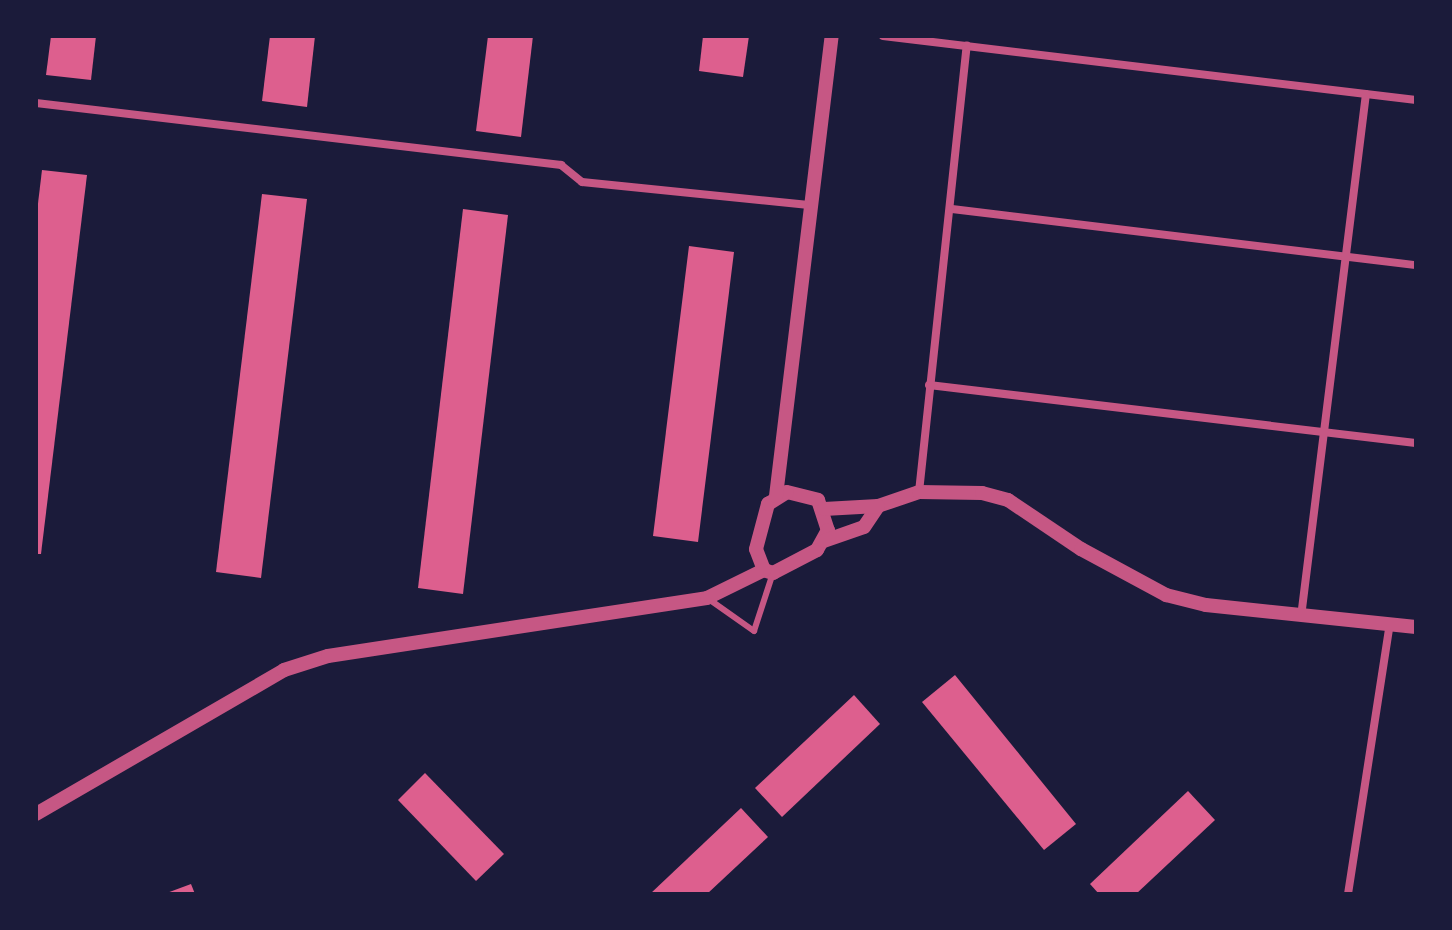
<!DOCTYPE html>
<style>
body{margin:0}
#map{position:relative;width:1452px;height:930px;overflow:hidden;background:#1b1b3a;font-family:Barlow,sans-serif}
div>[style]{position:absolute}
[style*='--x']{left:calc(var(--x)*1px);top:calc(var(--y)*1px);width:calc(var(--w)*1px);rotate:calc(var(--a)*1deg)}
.building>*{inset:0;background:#dd5f8e}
.service>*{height:6px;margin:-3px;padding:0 3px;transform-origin:3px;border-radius:3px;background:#c65784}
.minor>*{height:8px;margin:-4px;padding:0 4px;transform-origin:4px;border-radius:4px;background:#c65784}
.tertiary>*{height:14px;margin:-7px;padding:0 7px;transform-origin:7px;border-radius:7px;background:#c65784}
span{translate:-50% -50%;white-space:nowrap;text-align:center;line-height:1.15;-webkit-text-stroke:6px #1b1b3a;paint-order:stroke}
.frame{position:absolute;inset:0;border:38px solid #1b1b3a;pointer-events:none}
</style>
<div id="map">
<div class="building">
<i style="clip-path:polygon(51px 36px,96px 36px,91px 80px,46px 75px)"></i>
<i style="clip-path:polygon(270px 36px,315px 36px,307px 107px,262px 101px)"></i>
<i style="clip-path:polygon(488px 36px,533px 36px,521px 137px,476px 131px)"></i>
<i style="clip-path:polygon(703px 36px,749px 36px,743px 77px,699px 71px)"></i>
<i style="clip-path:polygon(42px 170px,87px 175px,41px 554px,36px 554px,36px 220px)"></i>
<i style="clip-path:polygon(262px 194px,307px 199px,261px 578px,216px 572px)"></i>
<i style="clip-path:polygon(463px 209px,508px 215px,463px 594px,418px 588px)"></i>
<i style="clip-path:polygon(689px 246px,734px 252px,698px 542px,653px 536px)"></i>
<i style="clip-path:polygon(955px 675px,1076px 824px,1044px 850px,922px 702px)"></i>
<i style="clip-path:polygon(854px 695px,880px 724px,782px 817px,755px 788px)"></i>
<i style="clip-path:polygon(425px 773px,504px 854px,476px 881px,398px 800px)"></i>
<i style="clip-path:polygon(1188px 791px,1215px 820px,1136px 894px,1099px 894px,1090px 884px)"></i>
<i style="clip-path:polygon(741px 808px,768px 837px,707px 894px,650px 894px)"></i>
<i style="clip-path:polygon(191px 884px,195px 894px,164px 894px)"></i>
</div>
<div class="service">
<i style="--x:710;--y:600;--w:54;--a:35.2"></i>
<i style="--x:754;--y:631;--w:61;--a:-71.9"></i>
</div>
<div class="minor">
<i style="--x:883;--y:36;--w:537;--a:6.85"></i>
<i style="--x:36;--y:103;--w:529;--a:6.74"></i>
<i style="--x:561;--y:165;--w:27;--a:39"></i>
<i style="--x:582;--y:182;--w:228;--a:5.8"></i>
<i style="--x:952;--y:209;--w:467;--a:6.9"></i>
<i style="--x:929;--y:385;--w:490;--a:6.8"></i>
<i style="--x:919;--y:492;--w:449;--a:-83.9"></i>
<i style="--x:1301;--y:617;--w:527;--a:-82.92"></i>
<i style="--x:1348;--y:894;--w:273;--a:-81.2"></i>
</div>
<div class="tertiary">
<i style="--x:787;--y:492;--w:32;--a:14"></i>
<i style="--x:818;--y:500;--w:32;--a:72"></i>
<i style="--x:828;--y:530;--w:23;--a:119"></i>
<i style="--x:817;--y:550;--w:50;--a:152.4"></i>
<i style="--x:773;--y:573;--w:9;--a:-162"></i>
<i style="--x:764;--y:570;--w:22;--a:-111"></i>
<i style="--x:756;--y:549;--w:47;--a:-75.1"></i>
<i style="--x:768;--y:504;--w:22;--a:-32"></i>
<i style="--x:776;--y:496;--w:463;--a:-83.1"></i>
<i style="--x:878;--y:506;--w:43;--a:-18.9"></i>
<i style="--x:919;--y:492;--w:63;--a:0.9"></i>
<i style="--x:982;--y:493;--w:27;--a:15"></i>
<i style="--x:1008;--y:500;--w:88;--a:33.9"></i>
<i style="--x:1081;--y:549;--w:97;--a:28.4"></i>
<i style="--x:1166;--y:595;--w:41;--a:14"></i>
<i style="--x:1206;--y:605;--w:211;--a:6"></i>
<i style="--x:824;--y:541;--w:42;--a:-19.3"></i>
<i style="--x:864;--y:527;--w:25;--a:-56"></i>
<i style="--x:878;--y:506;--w:54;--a:176.8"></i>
<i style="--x:36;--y:814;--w:287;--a:-30.1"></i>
<i style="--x:284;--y:670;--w:46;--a:-17.7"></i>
<i style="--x:328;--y:656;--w:383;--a:-8.7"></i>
<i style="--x:707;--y:598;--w:64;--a:-26.2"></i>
</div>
<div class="frame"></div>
</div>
